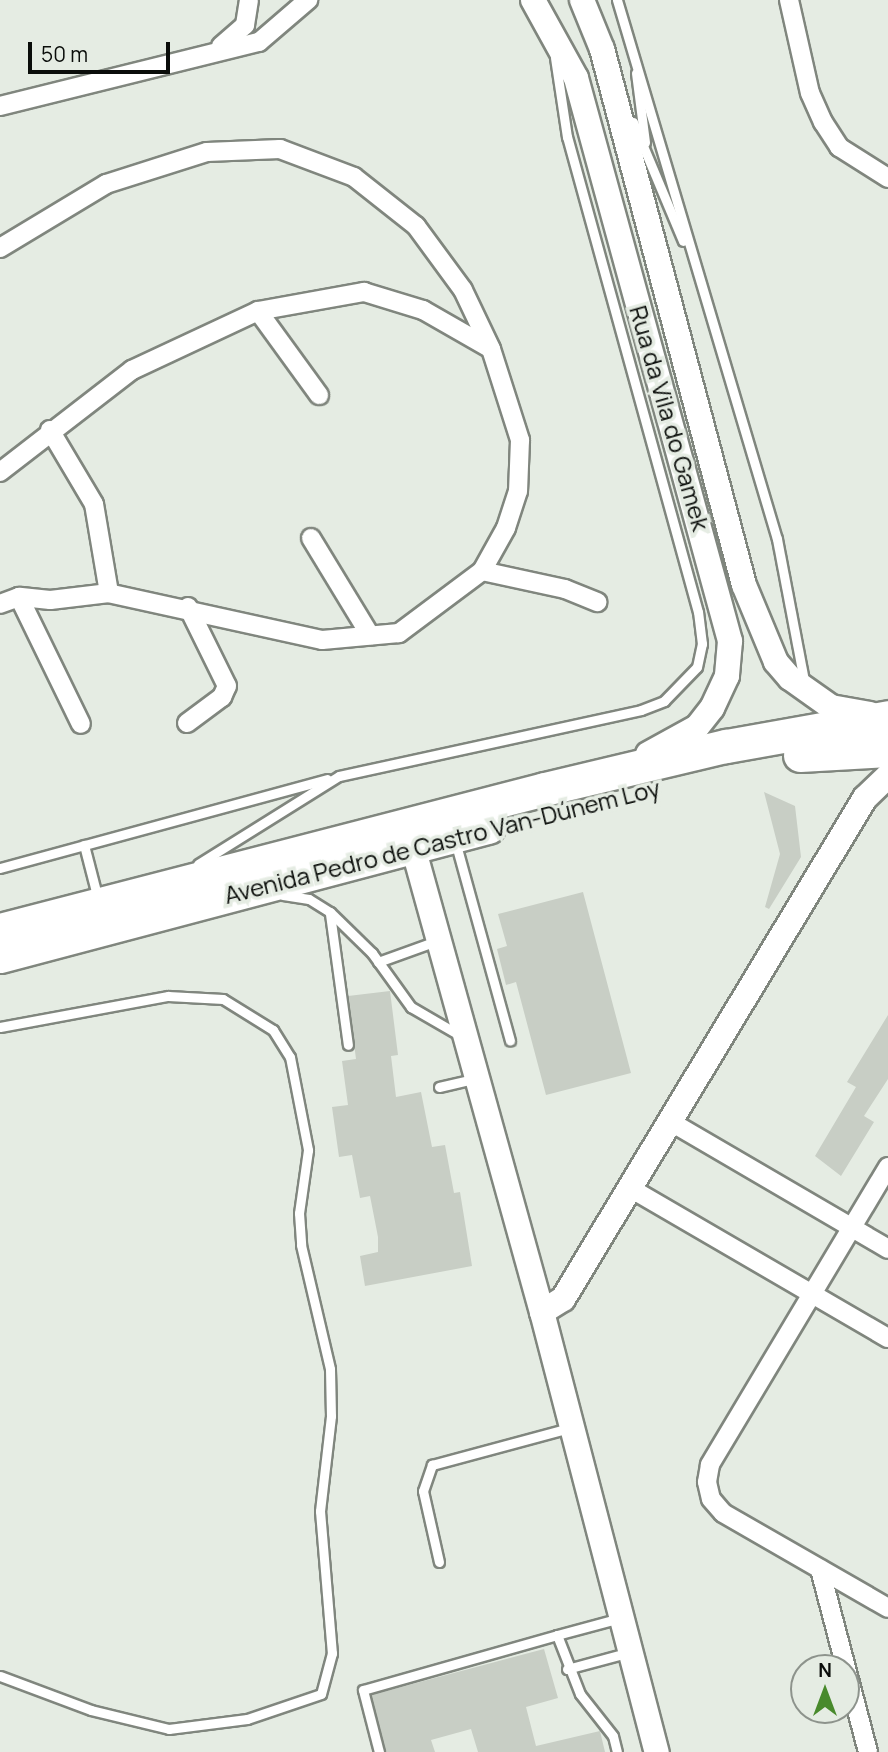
<!DOCTYPE html>
<meta charset="utf-8">
<style>
body{margin:0}
#map{position:relative;width:888px;height:1752px;overflow:hidden;background:#e5ece3;font-family:Manrope,sans-serif}
div>[style]{position:absolute}
[style*='--x']{left:calc(var(--x)*1px);top:calc(var(--y)*1px);width:calc(var(--w)*1px);rotate:calc(var(--a)*1deg)}
.building>*{inset:0;background:#c8cec5}
.roads{filter:drop-shadow(2px 0 #80867e) drop-shadow(-2px 0 #80867e) drop-shadow(0 2px #80867e) drop-shadow(0 -2px #80867e)}
.lane>*{height:9px;margin:-4.5px;padding:0 4.5px;transform-origin:4.5px;border-radius:4.5px;background:#fff}
.street>*{height:18px;margin:-9px;padding:0 9px;transform-origin:9px;border-radius:9px;background:#fff}
.secondary>*{height:24px;margin:-12px;padding:0 12px;transform-origin:12px;border-radius:12px;background:#fff}
.highway>*{height:33px;margin:-16.5px;padding:0 16.5px;transform-origin:16.5px;border-radius:16.5px;background:#fff}
span{translate:-50% -50%;white-space:nowrap;text-align:center;line-height:1.15;-webkit-text-stroke:7px #e5ece3;paint-order:stroke}
.street-label{font-size:24px;color:#0a0d0a}
.north{position:absolute;left:790px;top:1654px;width:70px;height:70px;box-sizing:border-box;background:#e5ece3;border:2px solid #8d938c;border-radius:50%;rotate:0deg;font-size:19px;font-weight:700;line-height:28px;text-align:center;color:#0a0d0a}
.north::after{content:'';display:block;margin:auto;width:24px;height:32px;background:#488a2c;clip-path:polygon(50% 0,100% 100%,50% 72%,0 100%)}
.scale{position:absolute;left:28px;top:42px;width:142px;height:32px;box-sizing:border-box;border:4px solid #0a0d0a;border-top:0;padding-left:9px;font-size:21px;line-height:24px;white-space:nowrap;color:#0a0d0a;-webkit-text-stroke:5px #e5ece3;paint-order:stroke}
</style>
<div id="map">
<div class="building">
<i style="clip-path:polygon(764px 792px,795px 806px,801px 857px,769px 909px,765px 907px,780px 854px)"></i>
<i style="clip-path:polygon(583px 892px,631px 1073px,546px 1095px,516px 982px,506px 985px,497px 949px,507px 946px,498px 914px)"></i>
<i style="clip-path:polygon(390px 991px,398px 1055px,391px 1056px,396px 1097px,421px 1092px,432px 1147px,445px 1145px,454px 1193px,460px 1192px,472px 1266px,365px 1286px,360px 1256px,378px 1252px,378px 1237px,370px 1196px,360px 1198px,352px 1155px,339px 1157px,332px 1107px,348px 1105px,342px 1061px,356px 1059px,348px 996px)"></i>
<i style="clip-path:polygon(888px 1015px,888px 1079px,864px 1116px,874px 1122px,841px 1176px,815px 1156px,856px 1087px,847px 1082px)"></i>
<i style="clip-path:polygon(544px 1649px,558px 1698px,526px 1707px,536px 1746px,600px 1731px,605px 1752px,478px 1752px,471px 1729px,431px 1740px,435px 1752px,386px 1752px,371px 1695px)"></i>
</div>
<div class="roads">
<div class="lane">
<i style="--x:617;--y:0;--w:562;--a:73.47"></i>
<i style="--x:777;--y:539;--w:144;--a:79.2"></i>
<i style="--x:636;--y:73;--w:70;--a:82.6"></i>
<i style="--x:633;--y:122;--w:129;--a:67.2"></i>
<i style="--x:455;--y:841;--w:207;--a:74.6"></i>
<i style="--x:84;--y:845;--w:56;--a:75.5"></i>
<i style="--x:198;--y:864;--w:166;--a:-32"></i>
<i style="--x:339;--y:776;--w:309;--a:-12.3"></i>
<i style="--x:641;--y:710;--w:25;--a:-21"></i>
<i style="--x:664;--y:701;--w:47;--a:-45.9"></i>
<i style="--x:697;--y:667;--w:24;--a:-78"></i>
<i style="--x:702;--y:644;--w:32;--a:-97"></i>
<i style="--x:698;--y:612;--w:493;--a:-105.4"></i>
<i style="--x:567;--y:137;--w:80;--a:-98.6"></i>
<i style="--x:0;--y:868;--w:339;--a:-15.2"></i>
<i style="--x:283;--y:895;--w:26;--a:9"></i>
<i style="--x:309;--y:899;--w:25;--a:32"></i>
<i style="--x:330;--y:912;--w:59;--a:44.3"></i>
<i style="--x:372;--y:953;--w:67;--a:54.2"></i>
<i style="--x:411;--y:1007;--w:58;--a:30.1"></i>
<i style="--x:330;--y:914;--w:132;--a:82.2"></i>
<i style="--x:378;--y:962;--w:62;--a:-19.9"></i>
<i style="--x:0;--y:1027;--w:171;--a:-10.5"></i>
<i style="--x:168;--y:996;--w:55;--a:3.1"></i>
<i style="--x:223;--y:999;--w:59;--a:31.8"></i>
<i style="--x:273;--y:1030;--w:32;--a:58"></i>
<i style="--x:290;--y:1057;--w:95;--a:79"></i>
<i style="--x:308;--y:1150;--w:64;--a:98.1"></i>
<i style="--x:299;--y:1213;--w:32;--a:86"></i>
<i style="--x:301;--y:1245;--w:127;--a:76.8"></i>
<i style="--x:330;--y:1369;--w:47;--a:88.8"></i>
<i style="--x:331;--y:1416;--w:96;--a:96.6"></i>
<i style="--x:320;--y:1511;--w:143;--a:85.2"></i>
<i style="--x:332;--y:1653;--w:42;--a:105"></i>
<i style="--x:321;--y:1694;--w:78;--a:161.3"></i>
<i style="--x:247;--y:1719;--w:79;--a:172.7"></i>
<i style="--x:169;--y:1729;--w:80;--a:-166.3"></i>
<i style="--x:91;--y:1710;--w:97;--a:-159.5"></i>
<i style="--x:439;--y:1087;--w:37;--a:-13"></i>
<i style="--x:439;--y:1562;--w:73;--a:-102.7"></i>
<i style="--x:423;--y:1491;--w:28;--a:-71"></i>
<i style="--x:432;--y:1465;--w:142;--a:-15.1"></i>
<i style="--x:557;--y:1635;--w:65;--a:-15.1"></i>
<i style="--x:567;--y:1669;--w:65;--a:-15.1"></i>
<i style="--x:379;--y:1752;--w:64;--a:-104.5"></i>
<i style="--x:363;--y:1690;--w:202;--a:-15.8"></i>
<i style="--x:557;--y:1635;--w:63;--a:68.7"></i>
<i style="--x:580;--y:1694;--w:53;--a:51.8"></i>
<i style="--x:613;--y:1736;--w:16;--a:76"></i>
</div>
<div class="street">
<i style="--x:789;--y:0;--w:95;--a:77.3"></i>
<i style="--x:810;--y:93;--w:32;--a:66"></i>
<i style="--x:823;--y:122;--w:30;--a:57"></i>
<i style="--x:839;--y:147;--w:58;--a:32.3"></i>
<i style="--x:221;--y:46;--w:32;--a:-41"></i>
<i style="--x:245;--y:25;--w:25;--a:-81"></i>
<i style="--x:0;--y:106;--w:267;--a:-13.9"></i>
<i style="--x:259;--y:42;--w:65;--a:-40.6"></i>
<i style="--x:0;--y:248;--w:124;--a:-31.1"></i>
<i style="--x:106;--y:184;--w:106;--a:-17.6"></i>
<i style="--x:207;--y:152;--w:73;--a:-2.4"></i>
<i style="--x:280;--y:149;--w:79;--a:20.7"></i>
<i style="--x:354;--y:177;--w:79;--a:38.3"></i>
<i style="--x:416;--y:226;--w:79;--a:53.7"></i>
<i style="--x:463;--y:290;--w:65;--a:64.6"></i>
<i style="--x:491;--y:349;--w:96;--a:72.3"></i>
<i style="--x:520;--y:440;--w:51;--a:92.2"></i>
<i style="--x:518;--y:491;--w:39;--a:108"></i>
<i style="--x:506;--y:528;--w:49;--a:119.2"></i>
<i style="--x:482;--y:571;--w:104;--a:143.2"></i>
<i style="--x:399;--y:633;--w:77;--a:174.8"></i>
<i style="--x:322;--y:640;--w:218;--a:-167.6"></i>
<i style="--x:109;--y:593;--w:59;--a:173.2"></i>
<i style="--x:50;--y:600;--w:31;--a:-174"></i>
<i style="--x:19;--y:597;--w:20;--a:160"></i>
<i style="--x:258;--y:311;--w:104;--a:54"></i>
<i style="--x:50;--y:430;--w:86;--a:59.3"></i>
<i style="--x:94;--y:504;--w:90;--a:80.4"></i>
<i style="--x:0;--y:472;--w:167;--a:-37.7"></i>
<i style="--x:132;--y:370;--w:139;--a:-25.1"></i>
<i style="--x:258;--y:311;--w:108;--a:-10.2"></i>
<i style="--x:364;--y:292;--w:62;--a:17"></i>
<i style="--x:423;--y:310;--w:78;--a:29.8"></i>
<i style="--x:311;--y:538;--w:114;--a:58.7"></i>
<i style="--x:482;--y:571;--w:85;--a:12.2"></i>
<i style="--x:565;--y:589;--w:35;--a:22"></i>
<i style="--x:19;--y:597;--w:141;--a:64"></i>
<i style="--x:187;--y:723;--w:44;--a:-36.6"></i>
<i style="--x:222;--y:697;--w:12;--a:-66"></i>
<i style="--x:227;--y:686;--w:88;--a:-116.3"></i>
<i style="--x:671;--y:1122;--w:251;--a:30.3"></i>
<i style="--x:888;--y:1167;--w:347;--a:120.9"></i>
<i style="--x:710;--y:1465;--w:17;--a:100"></i>
<i style="--x:707;--y:1482;--w:17;--a:77"></i>
<i style="--x:711;--y:1499;--w:18;--a:49"></i>
<i style="--x:723;--y:1513;--w:190;--a:29.9"></i>
<i style="--x:630;--y:1188;--w:298;--a:30.2"></i>
<i style="--x:820;--y:1569;--w:189;--a:75.3"></i>
</div>
<div class="secondary">
<i style="--x:533;--y:0;--w:89;--a:61.1"></i>
<i style="--x:576;--y:78;--w:584;--a:74.7"></i>
<i style="--x:730;--y:641;--w:35;--a:95"></i>
<i style="--x:727;--y:676;--w:35;--a:115"></i>
<i style="--x:712;--y:708;--w:24;--a:128"></i>
<i style="--x:697;--y:727;--w:56;--a:151.1"></i>
<i style="--x:582;--y:0;--w:53;--a:67.8"></i>
<i style="--x:602;--y:49;--w:554;--a:75.16"></i>
<i style="--x:744;--y:585;--w:83;--a:67.4"></i>
<i style="--x:776;--y:662;--w:21;--a:49"></i>
<i style="--x:790;--y:678;--w:50;--a:35.3"></i>
<i style="--x:831;--y:707;--w:40;--a:10"></i>
<i style="--x:413;--y:847;--w:483;--a:74.5"></i>
<i style="--x:542;--y:1312;--w:455;--a:75.4"></i>
<i style="--x:542;--y:1312;--w:25;--a:-32"></i>
<i style="--x:563;--y:1299;--w:585;--a:-58.92"></i>
<i style="--x:865;--y:798;--w:32;--a:-44"></i>
</div>
<div class="highway">
<i style="--x:800;--y:755;--w:88;--a:-3.3"></i>
<i style="--x:0;--y:930;--w:563;--a:-14.51"></i>
<i style="--x:545;--y:789;--w:186;--a:-13.4"></i>
<i style="--x:726;--y:746;--w:165;--a:-10.1"></i>
<i style="--x:0;--y:956;--w:505;--a:-14.81"></i>
</div>
</div>
<div class="street-label">
<span style="left:670px;top:418px;rotate:74deg">Rua da Vila do Gamek</span>
<span style="left:442px;top:841px;rotate:-14deg">Avenida Pedro de Castro Van-Dúnem Loy</span>
</div>
<div class="north">N</div>
<div class="scale">50 m</div>
</div>
